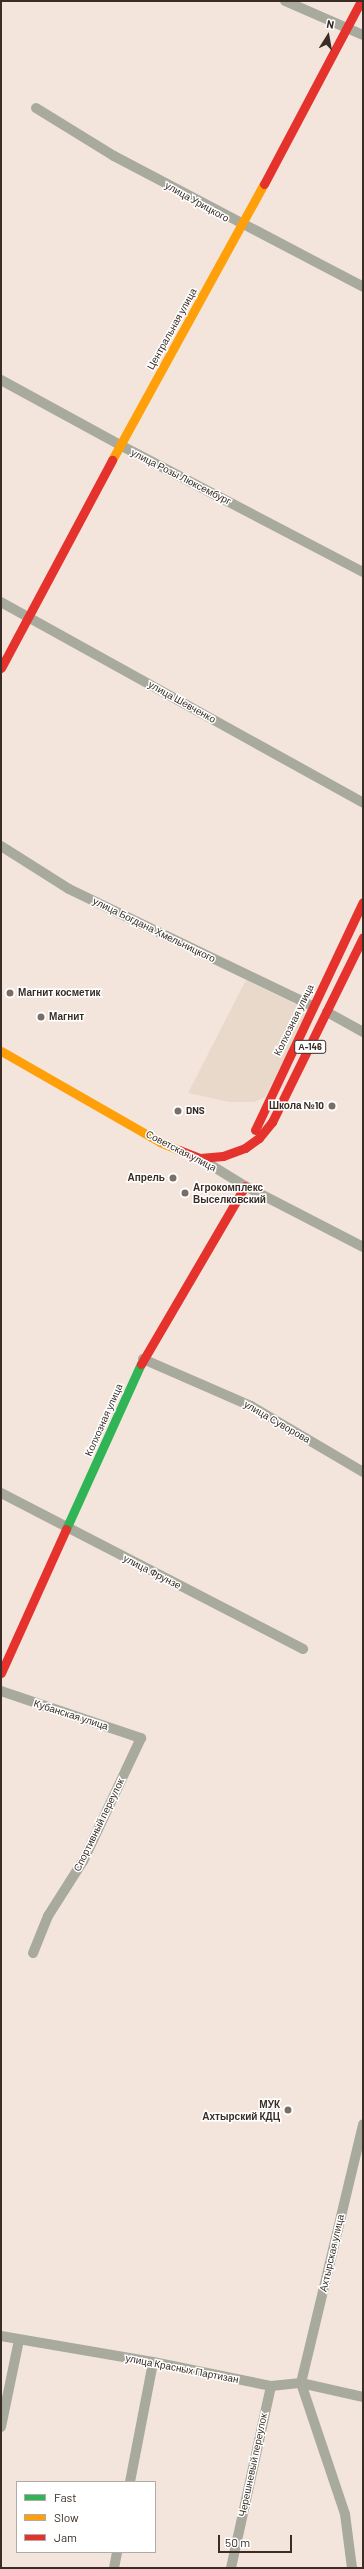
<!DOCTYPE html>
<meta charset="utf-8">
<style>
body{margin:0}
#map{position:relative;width:364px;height:2569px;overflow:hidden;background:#f3e5dc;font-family:Barlow,sans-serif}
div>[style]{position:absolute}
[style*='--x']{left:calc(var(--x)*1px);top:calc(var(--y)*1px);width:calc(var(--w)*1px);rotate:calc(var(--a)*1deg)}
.commercial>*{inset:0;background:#e8d9cb}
.street>*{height:10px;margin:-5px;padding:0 5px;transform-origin:5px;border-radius:5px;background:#a8aa9e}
.fast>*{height:9px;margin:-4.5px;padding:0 4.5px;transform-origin:4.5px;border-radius:4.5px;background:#30b455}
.slow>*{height:9px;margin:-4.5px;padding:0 4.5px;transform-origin:4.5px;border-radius:4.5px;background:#ff9f0a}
.jam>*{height:9px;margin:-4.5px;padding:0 4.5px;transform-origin:4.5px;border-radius:4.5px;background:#e5322d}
.dots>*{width:11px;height:11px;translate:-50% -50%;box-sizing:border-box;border:2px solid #fff;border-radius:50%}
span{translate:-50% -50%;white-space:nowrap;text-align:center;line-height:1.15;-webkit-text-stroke:3px #fff;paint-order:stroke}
.shield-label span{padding:1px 3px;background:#fff;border:1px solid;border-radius:3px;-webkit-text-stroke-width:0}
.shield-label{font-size:9px;color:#392d25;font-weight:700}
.street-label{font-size:10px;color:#392d25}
.poi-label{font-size:10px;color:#392d25;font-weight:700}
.left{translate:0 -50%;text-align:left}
.right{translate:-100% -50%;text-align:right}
.frame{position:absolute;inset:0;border:2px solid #392d25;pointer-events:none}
.legend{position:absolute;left:16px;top:2481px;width:140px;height:72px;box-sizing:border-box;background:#fff;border:1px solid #b0aba8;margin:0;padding:5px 7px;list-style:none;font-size:12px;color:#392d25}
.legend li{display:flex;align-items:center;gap:8px;height:20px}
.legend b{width:20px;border:1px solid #b0aba8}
.north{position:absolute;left:308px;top:16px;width:40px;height:40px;-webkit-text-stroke:3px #fff;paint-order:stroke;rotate:11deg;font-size:11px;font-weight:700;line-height:16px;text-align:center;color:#392d25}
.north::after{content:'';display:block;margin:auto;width:14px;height:18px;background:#392d25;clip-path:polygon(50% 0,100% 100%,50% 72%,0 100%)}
.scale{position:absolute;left:218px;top:2535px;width:74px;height:18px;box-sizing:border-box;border:2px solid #392d25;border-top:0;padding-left:5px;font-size:12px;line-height:14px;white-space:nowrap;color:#392d25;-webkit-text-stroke:3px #fff;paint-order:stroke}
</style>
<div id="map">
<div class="commercial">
<i style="clip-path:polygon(246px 980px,309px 1011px,265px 1097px,254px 1102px,229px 1102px,188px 1093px)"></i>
</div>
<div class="street">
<i style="--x:285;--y:1;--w:85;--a:23.6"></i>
<i style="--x:36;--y:108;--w:92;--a:31.6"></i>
<i style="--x:114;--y:156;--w:281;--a:27.7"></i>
<i style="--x:1;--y:380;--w:136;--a:28.6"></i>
<i style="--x:120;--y:445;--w:274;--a:27.6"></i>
<i style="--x:1;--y:602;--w:414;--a:29"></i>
<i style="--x:1;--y:846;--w:80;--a:32.3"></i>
<i style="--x:69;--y:889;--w:270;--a:25.7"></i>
<i style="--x:327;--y:1012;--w:41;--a:29.1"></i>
<i style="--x:201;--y:1159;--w:52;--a:31.5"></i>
<i style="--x:245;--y:1186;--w:133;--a:27.3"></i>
<i style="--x:143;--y:1359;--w:118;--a:23.5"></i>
<i style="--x:251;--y:1406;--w:130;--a:30.5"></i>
<i style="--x:1;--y:1493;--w:340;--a:27.3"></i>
<i style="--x:1;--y:1691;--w:148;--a:18.6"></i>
<i style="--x:141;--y:1738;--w:136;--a:115.2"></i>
<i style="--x:83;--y:1861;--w:65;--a:122.5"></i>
<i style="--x:48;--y:1916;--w:40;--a:112"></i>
<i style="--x:1;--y:2336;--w:154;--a:9.7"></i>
<i style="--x:153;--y:2362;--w:120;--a:11.5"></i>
<i style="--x:271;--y:2386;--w:30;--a:-6"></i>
<i style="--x:301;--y:2383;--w:64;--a:12.7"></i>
<i style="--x:1;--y:2427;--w:89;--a:-78.3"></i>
<i style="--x:130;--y:2482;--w:122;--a:-79.1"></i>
<i style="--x:114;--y:2568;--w:16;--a:-79"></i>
<i style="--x:231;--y:2568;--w:186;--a:-77.6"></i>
<i style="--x:352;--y:2568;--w:54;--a:-97.4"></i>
<i style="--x:345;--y:2514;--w:138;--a:-108.6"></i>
<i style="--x:301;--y:2383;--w:266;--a:-76.5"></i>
</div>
<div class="fast">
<i style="--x:66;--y:1529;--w:181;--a:-65.6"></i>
</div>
<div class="slow">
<i style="--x:112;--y:460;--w:315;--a:-61.2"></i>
<i style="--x:1;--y:1051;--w:183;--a:29.8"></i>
<i style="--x:160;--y:1142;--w:21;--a:23"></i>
</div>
<div class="jam">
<i style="--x:264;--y:184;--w:207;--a:-62.1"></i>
<i style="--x:1;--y:668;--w:236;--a:-61.9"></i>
<i style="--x:255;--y:1130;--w:252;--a:-64.7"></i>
<i style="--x:179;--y:1150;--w:22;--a:21"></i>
<i style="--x:200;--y:1158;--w:23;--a:-5"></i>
<i style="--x:223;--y:1156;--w:23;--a:-20"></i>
<i style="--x:245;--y:1148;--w:17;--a:-36"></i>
<i style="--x:259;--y:1138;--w:21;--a:-51"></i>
<i style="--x:272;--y:1122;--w:206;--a:-63.8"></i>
<i style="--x:141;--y:1364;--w:206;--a:-59.7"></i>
<i style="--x:1;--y:1673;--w:158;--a:-65.7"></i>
</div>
<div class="dots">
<i style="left:10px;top:993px;background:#7a6d65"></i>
<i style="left:41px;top:1017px;background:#7a6d65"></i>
<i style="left:332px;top:1106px;background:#7a6d65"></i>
<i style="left:178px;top:1111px;background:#7a6d65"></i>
<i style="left:173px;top:1178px;background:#7a6d65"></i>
<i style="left:185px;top:1193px;background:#7a6d65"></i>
<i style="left:288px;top:2110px;background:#7a6d65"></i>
</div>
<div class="shield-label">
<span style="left:310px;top:1047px">А-146</span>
</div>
<div class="street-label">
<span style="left:197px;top:202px;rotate:29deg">улица Урицкого</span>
<span style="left:172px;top:329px;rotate:-61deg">Центральная улица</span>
<span style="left:181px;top:477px;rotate:27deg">улица Розы Люксембург</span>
<span style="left:182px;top:702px;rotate:29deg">улица Шевченко</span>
<span style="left:154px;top:930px;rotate:26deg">улица Богдана Хмельницкого</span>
<span style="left:294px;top:1020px;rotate:-64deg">Колхозная улица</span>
<span style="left:181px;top:1151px;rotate:27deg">Советская улица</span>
<span style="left:104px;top:1420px;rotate:-66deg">Колхозная улица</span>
<span style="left:277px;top:1422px;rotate:30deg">улица Суворова</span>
<span style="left:152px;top:1572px;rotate:27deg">улица Фрунзе</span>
<span style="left:71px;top:1715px;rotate:18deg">Кубанская улица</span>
<span style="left:99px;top:1825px;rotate:-64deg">Спортивный переулок</span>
<span style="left:332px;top:2253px;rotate:-77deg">Ахтырская улица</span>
<span style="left:182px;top:2369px;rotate:11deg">улица Красных Партизан</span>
<span style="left:253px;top:2465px;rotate:-78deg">Черешневый переулок</span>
</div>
<div class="poi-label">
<span class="left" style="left:18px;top:993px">Магнит косметик</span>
<span class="left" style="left:49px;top:1017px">Магнит</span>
<span class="right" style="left:324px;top:1106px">Школа №10</span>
<span class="left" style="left:186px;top:1111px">DNS</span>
<span class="right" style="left:165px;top:1178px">Апрель</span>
<span class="left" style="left:193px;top:1193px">Агрокомплекс<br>Выселковский</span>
<span class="right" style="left:280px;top:2110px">МУК<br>Ахтырский КДЦ</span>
</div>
<div class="frame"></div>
<ul class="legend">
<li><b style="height:5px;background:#30b455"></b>Fast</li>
<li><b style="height:5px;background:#ff9f0a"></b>Slow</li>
<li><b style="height:5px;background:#e5322d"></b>Jam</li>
</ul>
<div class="north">N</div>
<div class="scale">50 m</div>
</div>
